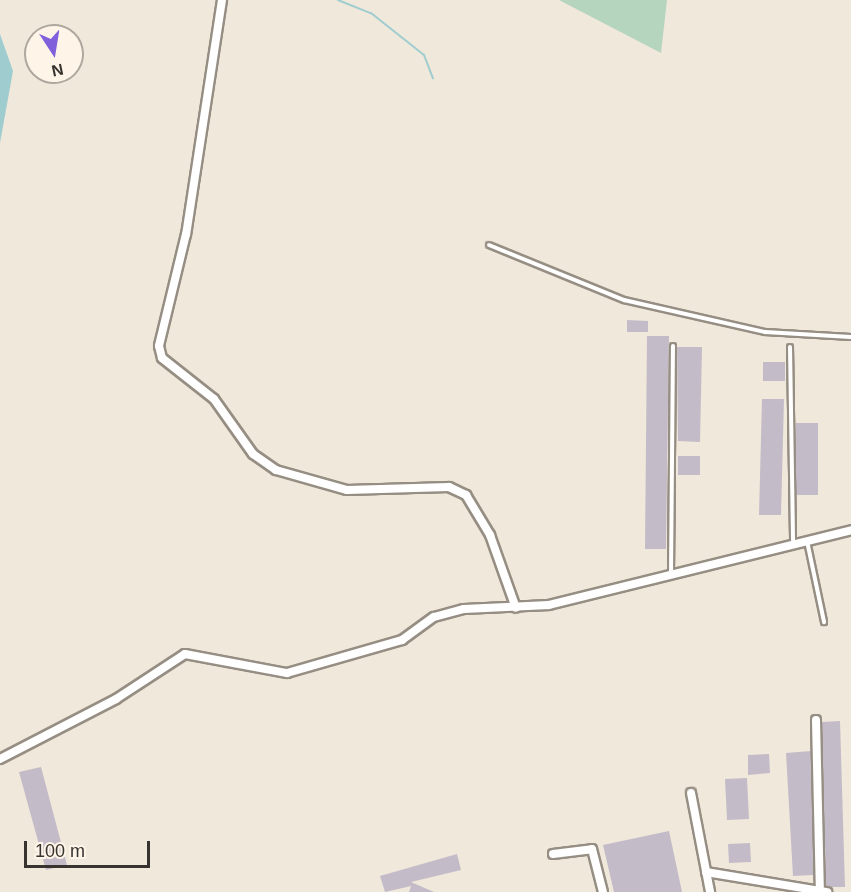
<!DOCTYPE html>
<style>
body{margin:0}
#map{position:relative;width:851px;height:892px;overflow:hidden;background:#f0e8db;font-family:Arial,sans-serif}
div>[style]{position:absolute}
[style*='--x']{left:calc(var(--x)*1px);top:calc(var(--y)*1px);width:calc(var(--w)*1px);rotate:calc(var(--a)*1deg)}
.green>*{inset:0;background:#b5d5be}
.water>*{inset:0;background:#9fcdcf}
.stream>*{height:2px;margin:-1px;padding:0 1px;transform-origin:1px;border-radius:1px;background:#9fcdcf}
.building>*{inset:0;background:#c3bbc7}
.roads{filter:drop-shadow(2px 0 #968e83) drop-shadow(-2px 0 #968e83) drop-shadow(0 2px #968e83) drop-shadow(0 -2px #968e83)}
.lane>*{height:4px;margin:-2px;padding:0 2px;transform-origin:2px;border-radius:2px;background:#fff}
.street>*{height:8px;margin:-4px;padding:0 4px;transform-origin:4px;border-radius:4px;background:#fff}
span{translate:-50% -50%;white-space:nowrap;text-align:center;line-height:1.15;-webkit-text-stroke:4.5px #fef5e8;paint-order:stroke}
.north{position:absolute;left:24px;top:24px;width:60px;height:60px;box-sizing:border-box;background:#fef5e8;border:2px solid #aea79e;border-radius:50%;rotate:168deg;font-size:16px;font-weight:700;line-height:24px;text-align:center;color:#37332f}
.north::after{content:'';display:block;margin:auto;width:21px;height:27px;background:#8160db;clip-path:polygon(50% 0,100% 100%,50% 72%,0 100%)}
.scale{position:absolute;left:24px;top:841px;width:126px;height:27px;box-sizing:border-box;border:3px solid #37332f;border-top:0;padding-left:8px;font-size:18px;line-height:21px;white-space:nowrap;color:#37332f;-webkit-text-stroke:4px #fef5e8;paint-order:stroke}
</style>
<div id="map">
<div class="green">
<i style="clip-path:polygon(559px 0,667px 0,661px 53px)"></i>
</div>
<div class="water">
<i style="clip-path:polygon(0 34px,13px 71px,0 143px)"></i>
</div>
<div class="stream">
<i style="--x:338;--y:0;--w:35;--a:22"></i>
<i style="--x:371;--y:13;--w:68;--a:38.4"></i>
<i style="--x:424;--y:55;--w:25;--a:69"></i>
</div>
<div class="building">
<i style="clip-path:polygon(627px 320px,648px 321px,648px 332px,627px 332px)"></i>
<i style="clip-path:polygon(647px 336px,669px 336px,666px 549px,645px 549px)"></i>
<i style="clip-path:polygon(677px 347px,702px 347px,700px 442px,678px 441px)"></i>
<i style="clip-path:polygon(763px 362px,785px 362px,785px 381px,763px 381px)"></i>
<i style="clip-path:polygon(762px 399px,784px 399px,781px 515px,759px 515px)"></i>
<i style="clip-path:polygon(796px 423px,818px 423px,818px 495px,796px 495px)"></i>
<i style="clip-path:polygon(678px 456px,700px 456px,700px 475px,678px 475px)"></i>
<i style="clip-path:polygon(840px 721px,845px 887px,831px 887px,826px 886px,822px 722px)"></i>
<i style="clip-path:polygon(811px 751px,814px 875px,793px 876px,786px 753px)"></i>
<i style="clip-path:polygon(769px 754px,770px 773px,748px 775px,748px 755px)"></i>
<i style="clip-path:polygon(41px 767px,67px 865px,46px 870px,19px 772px)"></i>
<i style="clip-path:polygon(747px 778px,749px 819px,727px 820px,725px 779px)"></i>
<i style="clip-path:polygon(669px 831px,682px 892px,614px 892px,603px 845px)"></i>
<i style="clip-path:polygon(750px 843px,751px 862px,729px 863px,728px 844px)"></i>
<i style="clip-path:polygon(457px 854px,461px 870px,411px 882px,434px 892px,409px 892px,411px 886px,385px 892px,380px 876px)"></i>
</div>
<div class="roads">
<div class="lane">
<i style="--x:489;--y:245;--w:146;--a:22.2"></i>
<i style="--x:624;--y:300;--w:145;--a:12.8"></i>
<i style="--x:765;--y:332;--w:86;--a:3.3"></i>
<i style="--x:790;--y:347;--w:196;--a:89.1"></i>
<i style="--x:807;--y:541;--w:83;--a:78.1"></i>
<i style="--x:671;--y:573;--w:227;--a:-89.5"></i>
</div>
<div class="street">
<i style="--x:222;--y:0;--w:237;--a:98.7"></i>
<i style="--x:186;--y:234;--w:115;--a:103.6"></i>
<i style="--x:159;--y:346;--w:12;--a:76"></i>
<i style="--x:162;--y:358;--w:66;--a:38.3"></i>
<i style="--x:214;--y:399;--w:67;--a:54.7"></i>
<i style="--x:253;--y:454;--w:28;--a:35"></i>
<i style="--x:276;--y:470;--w:74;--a:15.7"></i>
<i style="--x:347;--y:490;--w:102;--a:-1.7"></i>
<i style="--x:449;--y:487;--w:19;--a:25"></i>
<i style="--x:466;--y:495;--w:47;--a:59"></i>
<i style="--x:490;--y:535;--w:77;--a:70.4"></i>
<i style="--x:816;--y:720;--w:170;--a:88.7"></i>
<i style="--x:0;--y:759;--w:131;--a:-27.3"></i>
<i style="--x:116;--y:699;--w:82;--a:-33.1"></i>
<i style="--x:185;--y:654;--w:104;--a:10.6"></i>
<i style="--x:287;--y:673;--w:120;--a:-16"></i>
<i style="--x:402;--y:640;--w:39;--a:-36"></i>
<i style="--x:434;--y:617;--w:31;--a:-15"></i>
<i style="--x:464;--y:609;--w:85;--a:-2.7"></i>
<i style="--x:549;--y:605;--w:311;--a:-13.9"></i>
<i style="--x:691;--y:793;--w:101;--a:79.1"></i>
<i style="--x:553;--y:854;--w:39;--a:-7"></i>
<i style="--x:592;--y:849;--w:44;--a:75.7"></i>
<i style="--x:706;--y:872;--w:123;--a:9.4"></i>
</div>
</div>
<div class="north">N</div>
<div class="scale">100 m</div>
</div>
